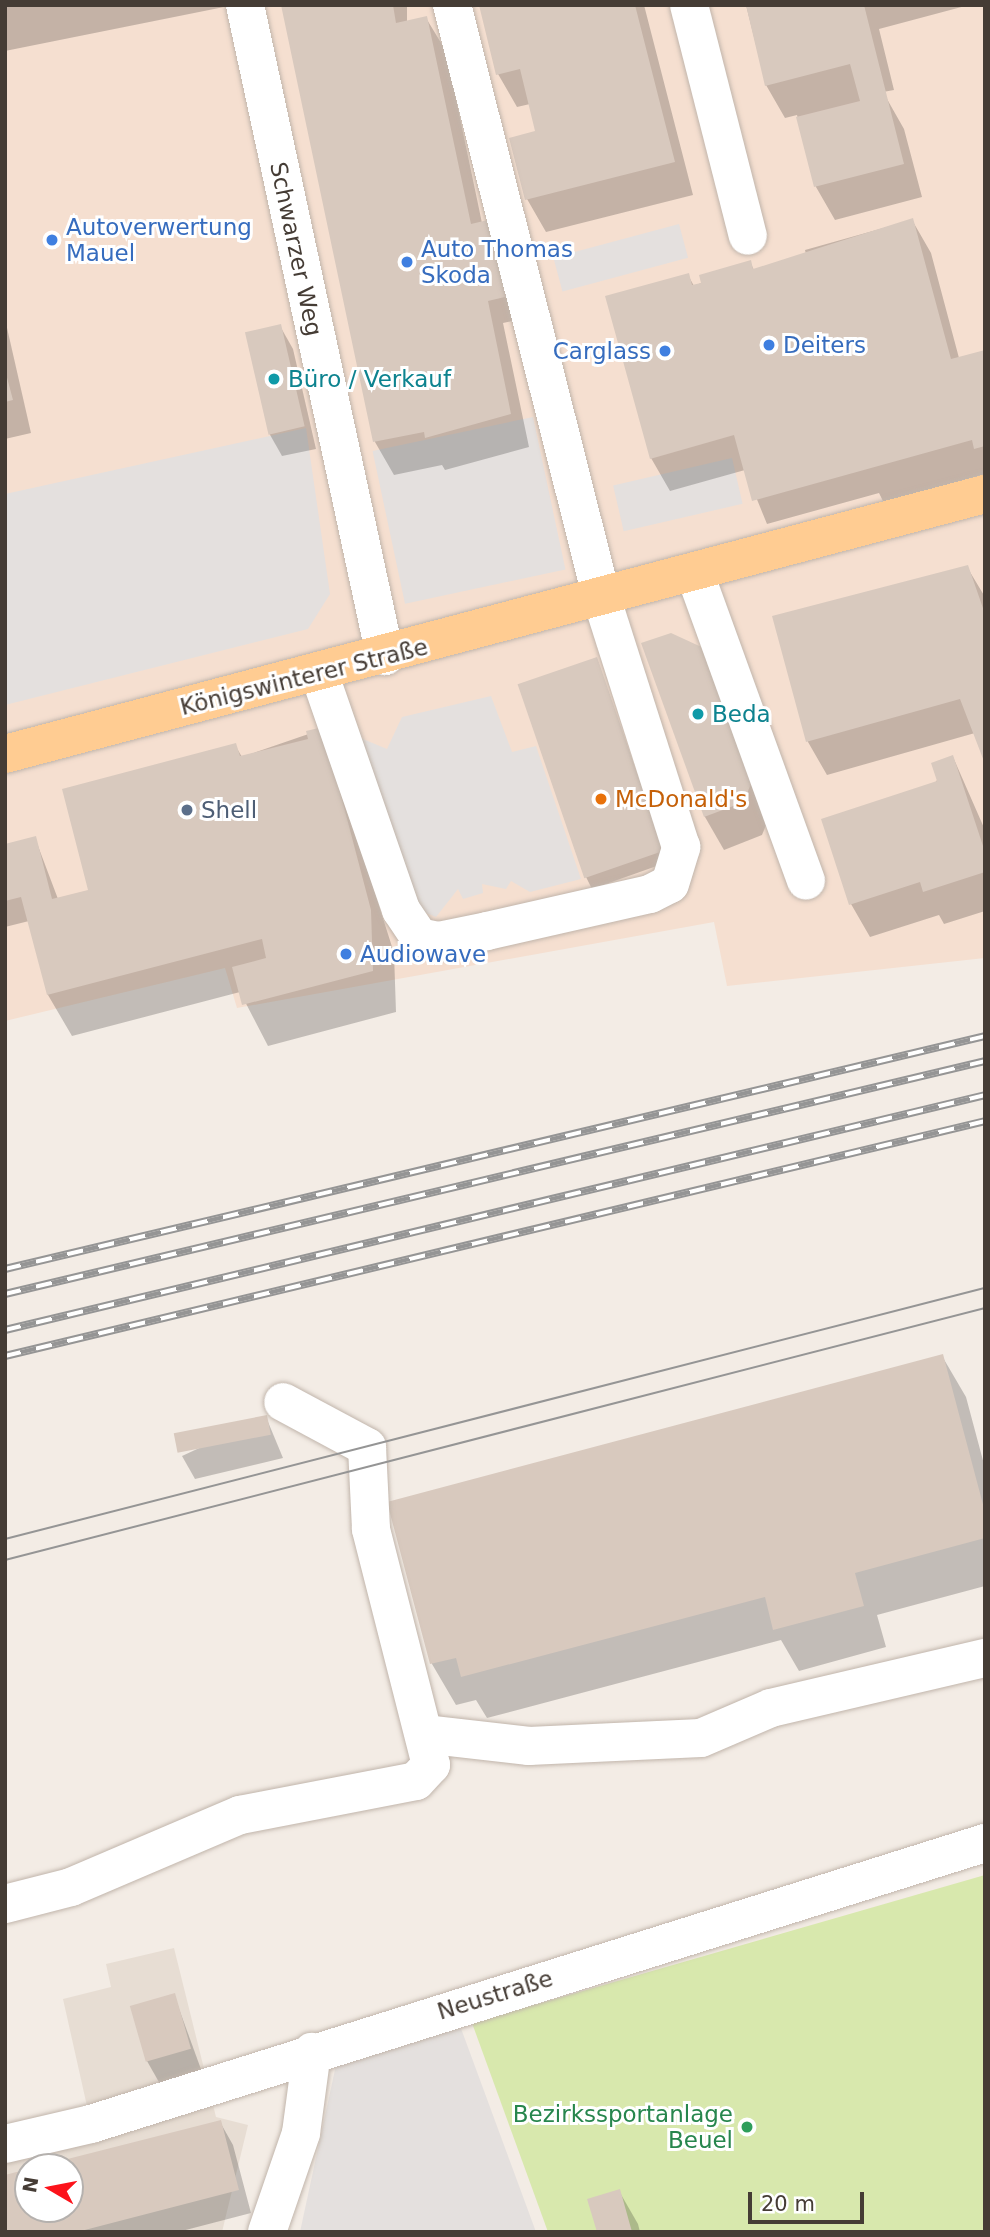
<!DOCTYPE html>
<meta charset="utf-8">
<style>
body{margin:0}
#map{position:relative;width:990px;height:2237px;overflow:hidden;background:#f3ece5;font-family:"DejaVu Sans",sans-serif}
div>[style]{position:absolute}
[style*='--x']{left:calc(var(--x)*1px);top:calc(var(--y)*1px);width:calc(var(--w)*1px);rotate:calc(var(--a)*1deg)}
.residential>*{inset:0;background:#e7ddd3}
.commercial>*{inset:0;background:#f5dfd0}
.green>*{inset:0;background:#d8e8ad}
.parking>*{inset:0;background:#e4e0de;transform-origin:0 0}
.shadow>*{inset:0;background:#0003}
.building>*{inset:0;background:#d8c9be;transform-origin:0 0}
.roads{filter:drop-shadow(0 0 2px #c1b5ab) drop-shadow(0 0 2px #c1b5ab)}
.minor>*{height:38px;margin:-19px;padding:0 19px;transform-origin:19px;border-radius:19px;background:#fff}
.major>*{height:38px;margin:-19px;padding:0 19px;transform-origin:19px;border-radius:19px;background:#ffcc92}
.tram>*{height:2px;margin:-1px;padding:0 1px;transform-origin:1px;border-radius:1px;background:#959595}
.rail>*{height:8px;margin-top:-4px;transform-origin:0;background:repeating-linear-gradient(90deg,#fff 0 16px,#959595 0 32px);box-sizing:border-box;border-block:2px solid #959595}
.dots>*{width:19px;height:19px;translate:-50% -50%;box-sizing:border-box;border:4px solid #fff;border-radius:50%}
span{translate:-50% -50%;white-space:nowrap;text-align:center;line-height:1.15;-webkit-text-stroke:6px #fff;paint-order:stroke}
.shop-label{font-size:23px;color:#366cbe}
.left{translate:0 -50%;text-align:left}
.right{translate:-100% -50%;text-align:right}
.street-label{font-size:23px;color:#453c35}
.culture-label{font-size:23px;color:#0d838f}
.food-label{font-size:23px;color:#c56008}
.service-label{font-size:23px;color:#4e5e75}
.leisure-label{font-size:23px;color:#27864d}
.frame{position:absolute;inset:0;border:7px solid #453c35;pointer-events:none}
.north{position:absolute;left:14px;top:2153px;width:70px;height:70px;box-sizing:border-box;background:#fff;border:2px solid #b5b1ae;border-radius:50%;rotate:280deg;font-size:19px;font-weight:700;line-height:28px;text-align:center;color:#453c35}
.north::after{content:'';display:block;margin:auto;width:24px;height:32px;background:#fc131b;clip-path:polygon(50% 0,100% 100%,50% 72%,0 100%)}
.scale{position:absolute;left:748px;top:2192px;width:116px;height:32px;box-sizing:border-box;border:4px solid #453c35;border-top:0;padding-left:9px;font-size:21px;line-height:24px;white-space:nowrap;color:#453c35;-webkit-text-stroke:5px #fff;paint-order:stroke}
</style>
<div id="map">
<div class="residential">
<i style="clip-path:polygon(evenodd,174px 1948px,216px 2117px,248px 2125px,222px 2232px,5px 2232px,5px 2152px,93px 2133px,63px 1999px,111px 1987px,106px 1964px,174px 1948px,28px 2167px,70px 2167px,70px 2209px,28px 2209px,28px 2167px)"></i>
</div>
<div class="commercial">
<i style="clip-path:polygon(5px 5px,985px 5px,985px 958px,727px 986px,714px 922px,237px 1008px,225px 968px,5px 1021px)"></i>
</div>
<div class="green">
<i style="clip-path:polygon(985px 1875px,985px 2232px,548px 2232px,472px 2023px)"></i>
</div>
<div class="parking">
<i style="left:679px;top:224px;width:35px;height:130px;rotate:75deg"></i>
<i style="left:533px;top:417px;width:156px;height:164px;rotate:78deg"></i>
<i style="clip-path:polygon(306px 428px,330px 594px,308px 629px,5px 705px,5px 494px)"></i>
<i style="left:732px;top:458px;width:47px;height:122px;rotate:77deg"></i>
<i style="clip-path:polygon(491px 696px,512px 752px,536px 746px,581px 879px,530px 892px,511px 881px,506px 889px,482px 884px,483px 893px,463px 899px,458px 889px,436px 917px,413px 908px,351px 734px,387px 749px,402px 717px)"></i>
<i style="clip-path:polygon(459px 2023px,536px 2232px,300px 2232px,336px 2065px)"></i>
</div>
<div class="shadow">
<i style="clip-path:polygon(5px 5px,229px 5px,229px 6px,5px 51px)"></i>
<i style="clip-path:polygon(283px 5px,407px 5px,407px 22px,426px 18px,446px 51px,482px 223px,521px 319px,503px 323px,529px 447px,445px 470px,442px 465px,394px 475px,375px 442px)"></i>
<i style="clip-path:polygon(480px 5px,644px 5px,693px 195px,546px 232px,527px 199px,537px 132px,530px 104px,517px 107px,498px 74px)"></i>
<i style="clip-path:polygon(746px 5px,969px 5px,879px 29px,894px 90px,883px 92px,904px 129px,922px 197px,835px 220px,816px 187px,797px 115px,785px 118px,766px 85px)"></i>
<i style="clip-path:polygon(912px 220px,931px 253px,959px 358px,985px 352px,985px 474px,884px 503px,879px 493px,767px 524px,745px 470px,670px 491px,651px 458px,688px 275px,694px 286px,750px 262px,754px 270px,808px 263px,805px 250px)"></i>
<i style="clip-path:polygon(5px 319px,31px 433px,5px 439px)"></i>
<i style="clip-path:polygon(280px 326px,293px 349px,316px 449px,282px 456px,269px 433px)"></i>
<i style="clip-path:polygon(967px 567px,985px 597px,985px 760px,975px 733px,827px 775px,808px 742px,774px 617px)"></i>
<i style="clip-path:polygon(643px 644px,726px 685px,771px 813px,762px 835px,724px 850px,705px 817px)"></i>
<i style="clip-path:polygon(596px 659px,668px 862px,592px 889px,586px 877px)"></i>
<i style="clip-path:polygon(323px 729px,394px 953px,396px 1012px,268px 1046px,240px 992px,72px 1036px,48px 995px,29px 921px,5px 927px,5px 846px,35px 838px,58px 899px,90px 891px,235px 745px,242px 757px)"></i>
<i style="clip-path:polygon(953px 757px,985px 830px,985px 911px,944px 924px,939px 915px,870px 937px,851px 904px)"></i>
<i style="clip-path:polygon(942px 1356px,966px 1397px,985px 1468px,985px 1586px,877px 1615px,886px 1647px,799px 1671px,781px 1640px,487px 1718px,476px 1700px,456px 1705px,432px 1664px,390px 1503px)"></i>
<i style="clip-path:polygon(266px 1417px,283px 1458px,195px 1479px,182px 1456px)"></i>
<i style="clip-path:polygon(174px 1995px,202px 2072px,160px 2084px,147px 2061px)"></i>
<i style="clip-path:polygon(220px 2122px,233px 2145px,251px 2213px,178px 2232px,5px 2232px,28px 2171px,28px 2209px,70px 2209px,70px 2167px,43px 2167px)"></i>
<i style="clip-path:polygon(619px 2191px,638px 2224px,640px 2232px,598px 2232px)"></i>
</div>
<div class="building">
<i style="clip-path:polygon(281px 5px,393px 5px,396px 23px,427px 16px,471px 224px,492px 219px,509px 296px,488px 301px,511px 414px,425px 438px,424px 432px,373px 442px)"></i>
<i style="clip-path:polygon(479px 5px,635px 5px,675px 162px,525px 200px,509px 138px,535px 131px,520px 69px,496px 75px)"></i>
<i style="clip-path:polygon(746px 5px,864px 5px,904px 164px,814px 187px,796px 117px,860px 101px,850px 64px,765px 86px)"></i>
<i style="clip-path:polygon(913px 218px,951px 359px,985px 350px,985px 446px,974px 449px,972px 440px,752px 501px,734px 435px,650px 459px,605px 296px,689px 273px,692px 285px,701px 283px,699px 275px,751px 260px,753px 269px)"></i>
<i style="left:281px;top:324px;width:105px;height:37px;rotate:77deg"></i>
<i style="clip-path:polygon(5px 370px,13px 400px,5px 402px)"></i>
<i style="clip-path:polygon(968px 565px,985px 614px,985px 764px,960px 699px,806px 742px,772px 616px)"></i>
<i style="clip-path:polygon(671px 633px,708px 650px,753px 778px,744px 802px,704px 817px,641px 643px)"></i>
<i style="left:597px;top:657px;width:205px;height:84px;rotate:71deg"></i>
<i style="clip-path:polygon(323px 727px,371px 910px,373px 971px,242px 1005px,232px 967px,266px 958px,262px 939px,47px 995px,21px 897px,5px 901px,5px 844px,36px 836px,52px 899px,88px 890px,62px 789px,236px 743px,240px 756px,308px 739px,306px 731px)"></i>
<i style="clip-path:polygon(953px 755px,985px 852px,985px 872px,923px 892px,920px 882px,849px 905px,821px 819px,937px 781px,931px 763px)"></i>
<i style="clip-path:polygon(943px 1354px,985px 1512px,985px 1538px,855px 1573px,864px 1606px,773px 1630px,765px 1597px,461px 1677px,456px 1658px,430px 1664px,387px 1502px)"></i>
<i style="left:267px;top:1415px;width:20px;height:95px;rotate:79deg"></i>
<i style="left:175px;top:1993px;width:58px;height:47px;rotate:74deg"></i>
<i style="clip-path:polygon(221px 2120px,239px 2190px,77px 2232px,5px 2232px,5px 2175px,28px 2169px,28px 2209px,70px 2209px,70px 2167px,40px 2166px)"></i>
<i style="clip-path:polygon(620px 2189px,632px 2232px,597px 2232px,587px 2199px)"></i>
</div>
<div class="roads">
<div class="minor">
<i style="--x:245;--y:5;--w:666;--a:77.86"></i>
<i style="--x:689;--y:5;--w:238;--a:75.7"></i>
<i style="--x:695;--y:574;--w:326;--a:70.1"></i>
<i style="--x:319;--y:673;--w:251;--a:70.9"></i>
<i style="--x:401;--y:910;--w:32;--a:56"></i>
<i style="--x:419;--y:937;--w:19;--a:12"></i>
<i style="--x:438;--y:941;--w:50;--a:-11.5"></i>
<i style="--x:487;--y:931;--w:167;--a:-12.8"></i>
<i style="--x:650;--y:894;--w:22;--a:-27"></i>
<i style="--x:670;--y:884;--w:39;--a:-73"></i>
<i style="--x:681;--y:847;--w:260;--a:-107.7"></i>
<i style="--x:602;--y:599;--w:613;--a:-104.17"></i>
<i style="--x:424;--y:1734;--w:106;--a:6.5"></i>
<i style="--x:529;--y:1746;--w:172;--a:-2.7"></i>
<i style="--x:701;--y:1738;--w:76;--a:-23.2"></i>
<i style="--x:771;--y:1708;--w:220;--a:-13.2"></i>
<i style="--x:5;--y:1904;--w:68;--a:-14.4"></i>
<i style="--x:71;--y:1887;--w:184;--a:-23.1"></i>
<i style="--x:240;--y:1815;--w:179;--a:-10.9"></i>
<i style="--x:416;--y:1781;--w:22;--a:-47"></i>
<i style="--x:431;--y:1765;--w:244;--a:-104.3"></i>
<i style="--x:371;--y:1529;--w:82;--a:-92.8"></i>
<i style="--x:367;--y:1447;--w:95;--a:-151.8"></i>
<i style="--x:5;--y:2144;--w:88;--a:-13.1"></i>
<i style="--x:91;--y:2124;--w:937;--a:-17.45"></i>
<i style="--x:267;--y:2232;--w:105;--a:-71"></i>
<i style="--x:301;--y:2133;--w:82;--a:-82.3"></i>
</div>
<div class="major">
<i style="--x:5;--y:754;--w:1014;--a:-14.86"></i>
</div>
</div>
<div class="tram">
<i style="--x:5;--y:1539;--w:1012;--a:-14.37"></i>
<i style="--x:5;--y:1560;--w:1012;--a:-14.42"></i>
</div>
<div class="rail">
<i style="--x:5;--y:1269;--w:1007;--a:-13.37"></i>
<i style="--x:5;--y:1294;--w:1007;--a:-13.37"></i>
<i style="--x:5;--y:1330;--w:1008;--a:-13.48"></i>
<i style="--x:5;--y:1356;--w:1008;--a:-13.48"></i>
</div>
<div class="dots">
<i style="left:52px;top:240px;background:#3f7fe0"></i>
<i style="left:407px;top:262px;background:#3f7fe0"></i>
<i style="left:769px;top:345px;background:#3f7fe0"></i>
<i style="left:665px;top:351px;background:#3f7fe0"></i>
<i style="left:274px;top:379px;background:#0f9aa8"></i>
<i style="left:698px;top:714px;background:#0f9aa8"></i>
<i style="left:601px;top:799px;background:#e8710a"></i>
<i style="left:187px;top:810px;background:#5c6f8a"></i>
<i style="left:346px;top:954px;background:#3f7fe0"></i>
<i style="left:747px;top:2127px;background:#2e9e5b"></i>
</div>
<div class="shop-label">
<span class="left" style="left:66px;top:240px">Autoverwertung<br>Mauel</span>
<span class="left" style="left:421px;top:262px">Auto Thomas<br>Skoda</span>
<span class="left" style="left:783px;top:345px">Deiters</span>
<span class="right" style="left:651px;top:351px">Carglass</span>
<span class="left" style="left:360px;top:954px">Audiowave</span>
</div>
<div class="street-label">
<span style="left:296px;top:249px;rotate:78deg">Schwarzer Weg</span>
<span style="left:304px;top:677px;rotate:-14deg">Königswinterer Straße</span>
<span style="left:495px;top:1995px;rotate:-17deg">Neustraße</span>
</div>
<div class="culture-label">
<span class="left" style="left:288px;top:379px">Büro / Verkauf</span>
<span class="left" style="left:712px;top:714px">Beda</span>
</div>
<div class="food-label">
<span class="left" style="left:615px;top:799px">McDonald's</span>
</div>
<div class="service-label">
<span class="left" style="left:201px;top:810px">Shell</span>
</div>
<div class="leisure-label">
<span class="right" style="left:733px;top:2127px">Bezirkssportanlage<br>Beuel</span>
</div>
<div class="frame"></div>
<div class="north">N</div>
<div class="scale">20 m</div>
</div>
